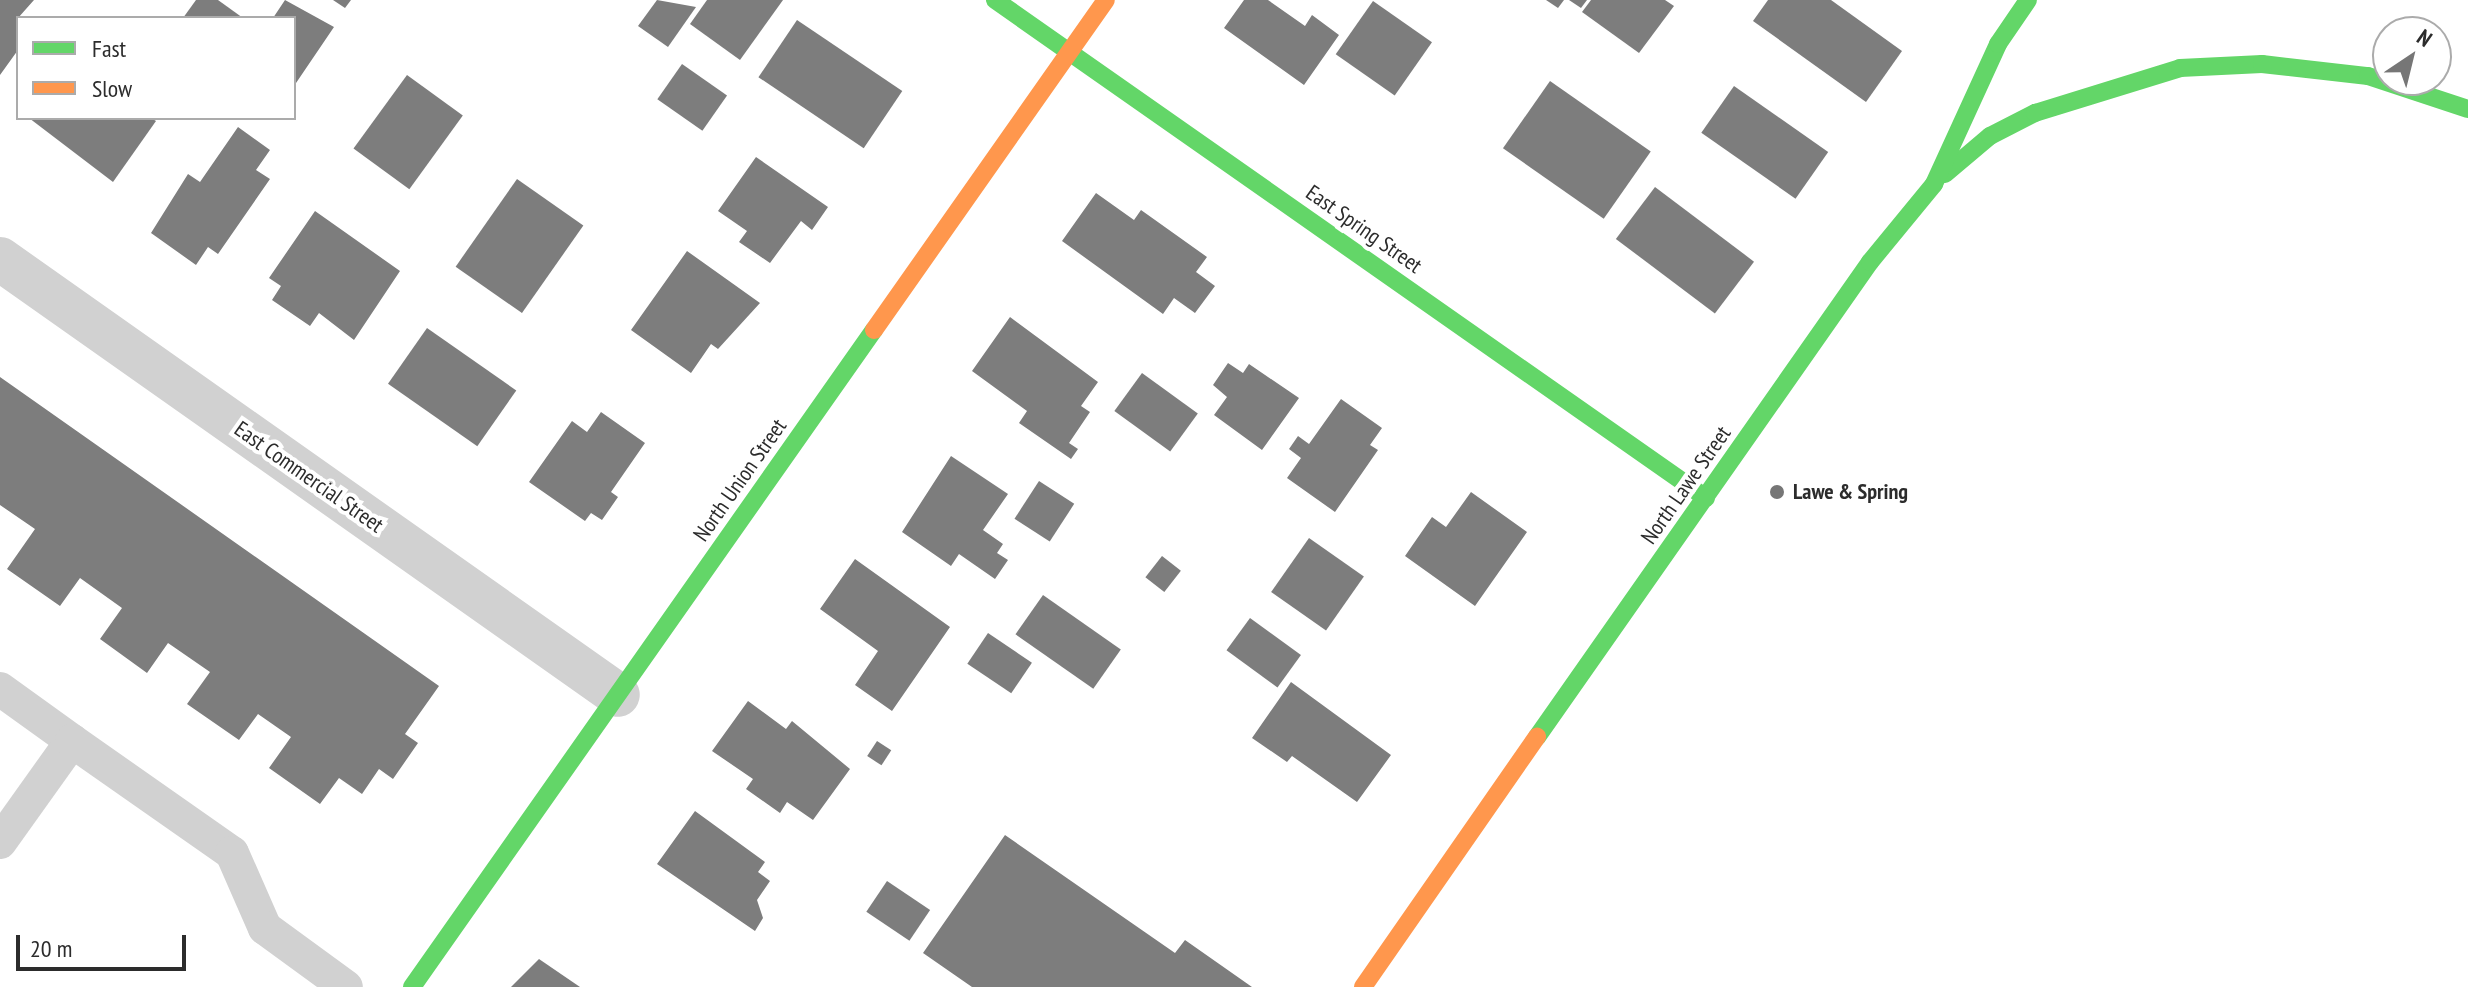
<!DOCTYPE html>
<style>
body{margin:0}
#map{position:relative;width:2468px;height:987px;overflow:hidden;background:#fff;font-family:"PT Sans Narrow",sans-serif}
div>[style]{position:absolute}
[style*='--x']{left:calc(var(--x)*1px);top:calc(var(--y)*1px);width:calc(var(--w)*1px);rotate:calc(var(--a)*1deg)}
.building>*{inset:0;background:#7d7d7d;transform-origin:0 0}
.lane>*{height:34px;margin:-17px;padding:0 17px;transform-origin:17px;border-radius:17px;background:#d1d1d1}
.street>*{height:44px;margin:-22px;padding:0 22px;transform-origin:22px;border-radius:22px;background:#d1d1d1}
.fast>*{height:18px;margin:-9px;padding:0 9px;transform-origin:9px;border-radius:9px;background:#63d668}
.slow>*{height:18px;margin:-9px;padding:0 9px;transform-origin:9px;border-radius:9px;background:#ff974d}
.dots>*{width:22px;height:22px;translate:-50% -50%;box-sizing:border-box;border:4px solid #fff;border-radius:50%}
span{translate:-50% -50%;white-space:nowrap;text-align:center;line-height:1.15;-webkit-text-stroke:8px #fff;paint-order:stroke}
.street-label{font-size:22px;color:#2c2c2c}
.poi-label{font-size:22px;color:#2c2c2c;font-weight:700}
.left{translate:0 -50%;text-align:left}
.legend{position:absolute;left:16px;top:16px;width:280px;height:104px;box-sizing:border-box;background:#fff;border:2px solid #ababab;margin:0;padding:10px 14px;list-style:none;font-size:24px;color:#2c2c2c}
.legend li{display:flex;align-items:center;gap:16px;height:40px}
.legend b{width:40px;border:2px solid #ababab}
.north{position:absolute;left:2372px;top:16px;width:80px;height:80px;box-sizing:border-box;background:#fff;border:2px solid #ababab;border-radius:50%;rotate:35deg;font-size:22px;font-weight:700;line-height:32px;text-align:center;color:#2c2c2c}
.north::after{content:'';display:block;margin:auto;width:28px;height:36px;background:#767676;clip-path:polygon(50% 0,100% 100%,50% 72%,0 100%)}
.scale{position:absolute;left:16px;top:935px;width:170px;height:36px;box-sizing:border-box;border:4px solid #2c2c2c;border-top:0;padding-left:10px;font-size:24px;line-height:28px;white-space:nowrap;color:#2c2c2c;-webkit-text-stroke:6px #fff;paint-order:stroke}
</style>
<div id="map">
<div class="building">
<i style="clip-path:polygon(0 0,34px 0,18px 18px,18px 50px,0 75px)"></i>
<i style="clip-path:polygon(196px 0,218px 0,243px 18px,183px 18px)"></i>
<i style="clip-path:polygon(285px 0,334px 27px,294px 86px,294px 18px,273px 18px)"></i>
<i style="clip-path:polygon(333px 0,351px 0,345px 8px)"></i>
<i style="clip-path:polygon(657px 0,696px 7px,668px 47px,638px 26px)"></i>
<i style="clip-path:polygon(707px 0,783px 0,740px 60px,690px 24px)"></i>
<i style="clip-path:polygon(1244px 0,1268px 0,1305px 26px,1312px 15px,1339px 35px,1304px 85px,1224px 28px)"></i>
<i style="clip-path:polygon(1546px 0,1564px 0,1558px 8px)"></i>
<i style="clip-path:polygon(1569px 0,1587px 0,1581px 8px)"></i>
<i style="clip-path:polygon(1591px 0,1665px 0,1674px 6px,1639px 53px,1582px 12px)"></i>
<i style="clip-path:polygon(1768px 0,1831px 0,1902px 51px,1866px 102px,1753px 21px)"></i>
<i style="left:1373px;top:1px;width:72px;height:65px;rotate:35deg"></i>
<i style="left:797px;top:20px;width:127px;height:69px;rotate:34deg"></i>
<i style="left:682px;top:64px;width:55px;height:43px;rotate:35deg"></i>
<i style="left:407px;top:75px;width:69px;height:91px;rotate:36deg"></i>
<i style="left:1550px;top:81px;width:123px;height:82px;rotate:35deg"></i>
<i style="left:1734px;top:86px;width:115px;height:57px;rotate:35deg"></i>
<i style="clip-path:polygon(29px 118px,151px 118px,156px 121px,113px 182px)"></i>
<i style="clip-path:polygon(238px 127px,270px 150px,256px 170px,270px 179px,218px 254px,208px 247px,196px 265px,151px 233px,188px 174px,200px 182px)"></i>
<i style="clip-path:polygon(756px 157px,828px 207px,812px 230px,801px 221px,770px 263px,739px 242px,747px 231px,718px 211px)"></i>
<i style="left:517px;top:179px;width:81px;height:107px;rotate:35deg"></i>
<i style="left:1655px;top:187px;width:124px;height:65px;rotate:37deg"></i>
<i style="clip-path:polygon(1096px 193px,1134px 220px,1141px 210px,1207px 257px,1196px 272px,1215px 286px,1195px 313px,1174px 298px,1163px 314px,1062px 241px)"></i>
<i style="clip-path:polygon(315px 211px,400px 271px,354px 340px,319px 313px,310px 326px,272px 300px,281px 286px,269px 278px)"></i>
<i style="clip-path:polygon(687px 251px,760px 303px,718px 349px,711px 344px,691px 373px,631px 330px)"></i>
<i style="clip-path:polygon(1010px 317px,1098px 382px,1081px 406px,1090px 412px,1069px 443px,1078px 449px,1071px 459px,1019px 423px,1027px 411px,972px 371px)"></i>
<i style="left:427px;top:328px;width:109px;height:68px;rotate:35deg"></i>
<i style="clip-path:polygon(1228px 363px,1243px 373px,1249px 364px,1299px 398px,1262px 450px,1214px 415px,1227px 397px,1213px 385px)"></i>
<i style="left:1142px;top:373px;width:69px;height:47px;rotate:36deg"></i>
<i style="clip-path:polygon(0 377px,439px 686px,405px 734px,418px 743px,393px 779px,379px 769px,362px 794px,339px 778px,320px 804px,269px 768px,291px 737px,258px 714px,239px 740px,187px 704px,210px 672px,168px 643px,147px 673px,100px 639px,122px 608px,80px 578px,60px 606px,7px 569px,35px 529px,0 505px)"></i>
<i style="clip-path:polygon(1341px 399px,1382px 428px,1370px 445px,1378px 450px,1335px 512px,1287px 478px,1301px 458px,1289px 449px,1298px 436px,1309px 444px)"></i>
<i style="clip-path:polygon(601px 412px,645px 443px,611px 492px,618px 497px,602px 520px,591px 513px,585px 521px,529px 482px,572px 421px,587px 432px)"></i>
<i style="clip-path:polygon(951px 456px,1008px 494px,983px 530px,1003px 544px,997px 553px,1008px 560px,995px 579px,959px 554px,951px 566px,902px 532px)"></i>
<i style="left:1039px;top:481px;width:42px;height:45px;rotate:33deg"></i>
<i style="clip-path:polygon(1471px 492px,1527px 532px,1475px 606px,1405px 556px,1432px 517px,1446px 527px)"></i>
<i style="left:1309px;top:538px;width:67px;height:66px;rotate:35deg"></i>
<i style="left:1162px;top:556px;width:24px;height:27px;rotate:38deg"></i>
<i style="clip-path:polygon(855px 559px,950px 627px,892px 711px,855px 685px,878px 651px,820px 609px)"></i>
<i style="left:1043px;top:595px;width:95px;height:48px;rotate:35deg"></i>
<i style="left:1250px;top:618px;width:63px;height:40px;rotate:36deg"></i>
<i style="left:988px;top:633px;width:53px;height:37px;rotate:34deg"></i>
<i style="clip-path:polygon(1291px 682px,1391px 755px,1357px 802px,1292px 756px,1287px 762px,1252px 738px)"></i>
<i style="clip-path:polygon(748px 701px,786px 729px,792px 721px,850px 769px,813px 820px,787px 802px,780px 813px,746px 789px,753px 779px,712px 751px)"></i>
<i style="left:877px;top:741px;width:17px;height:18px;rotate:33deg"></i>
<i style="clip-path:polygon(695px 811px,765px 862px,758px 872px,770px 881px,757px 900px,763px 918px,755px 931px,657px 864px)"></i>
<i style="clip-path:polygon(1005px 835px,1175px 953px,1185px 940px,1252px 987px,972px 987px,923px 953px)"></i>
<i style="left:887px;top:881px;width:52px;height:37px;rotate:34deg"></i>
<i style="clip-path:polygon(539px 959px,580px 987px,511px 987px)"></i>
</div>
<div class="lane">
<i style="--x:0;--y:689;--w:89;--a:35.8"></i>
<i style="--x:0;--y:842;--w:124;--a:-54.5"></i>
<i style="--x:72;--y:741;--w:195;--a:35"></i>
<i style="--x:232;--y:853;--w:82;--a:66.3"></i>
<i style="--x:265;--y:928;--w:100;--a:36.1"></i>
</div>
<div class="street">
<i style="--x:0;--y:259;--w:756;--a:35.2"></i>
</div>
<div class="fast">
<i style="--x:995;--y:0;--w:868;--a:35.01"></i>
<i style="--x:1945;--y:174;--w:59;--a:-40.2"></i>
<i style="--x:1990;--y:136;--w:51;--a:-27.1"></i>
<i style="--x:2035;--y:113;--w:152;--a:-17.2"></i>
<i style="--x:2180;--y:68;--w:82;--a:-2.8"></i>
<i style="--x:2262;--y:64;--w:107;--a:6.5"></i>
<i style="--x:2368;--y:76;--w:105;--a:18.3"></i>
<i style="--x:1537;--y:737;--w:580;--a:-54.97"></i>
<i style="--x:1870;--y:262;--w:101;--a:-50.6"></i>
<i style="--x:1934;--y:184;--w:154;--a:-65.4"></i>
<i style="--x:1998;--y:44;--w:53;--a:-55.7"></i>
<i style="--x:412;--y:987;--w:803;--a:-54.89"></i>
</div>
<div class="slow">
<i style="--x:874;--y:330;--w:403;--a:-54.9"></i>
<i style="--x:1363;--y:987;--w:305;--a:-55.2"></i>
</div>
<div class="dots">
<i style="left:1777px;top:492px;background:#767676"></i>
</div>
<div class="street-label">
<span style="left:1364px;top:229px;rotate:35deg">East Spring Street</span>
<span style="left:309px;top:477px;rotate:35deg">East Commercial Street</span>
<span style="left:740px;top:480px;rotate:-55deg">North Union Street</span>
<span style="left:1686px;top:485px;rotate:-55deg">North Lawe Street</span>
</div>
<div class="poi-label">
<span class="left" style="left:1793px;top:492px">Lawe &amp; Spring</span>
</div>
<ul class="legend">
<li><b style="height:10px;background:#63d668"></b>Fast</li>
<li><b style="height:10px;background:#ff974d"></b>Slow</li>
</ul>
<div class="north">N</div>
<div class="scale">20 m</div>
</div>
